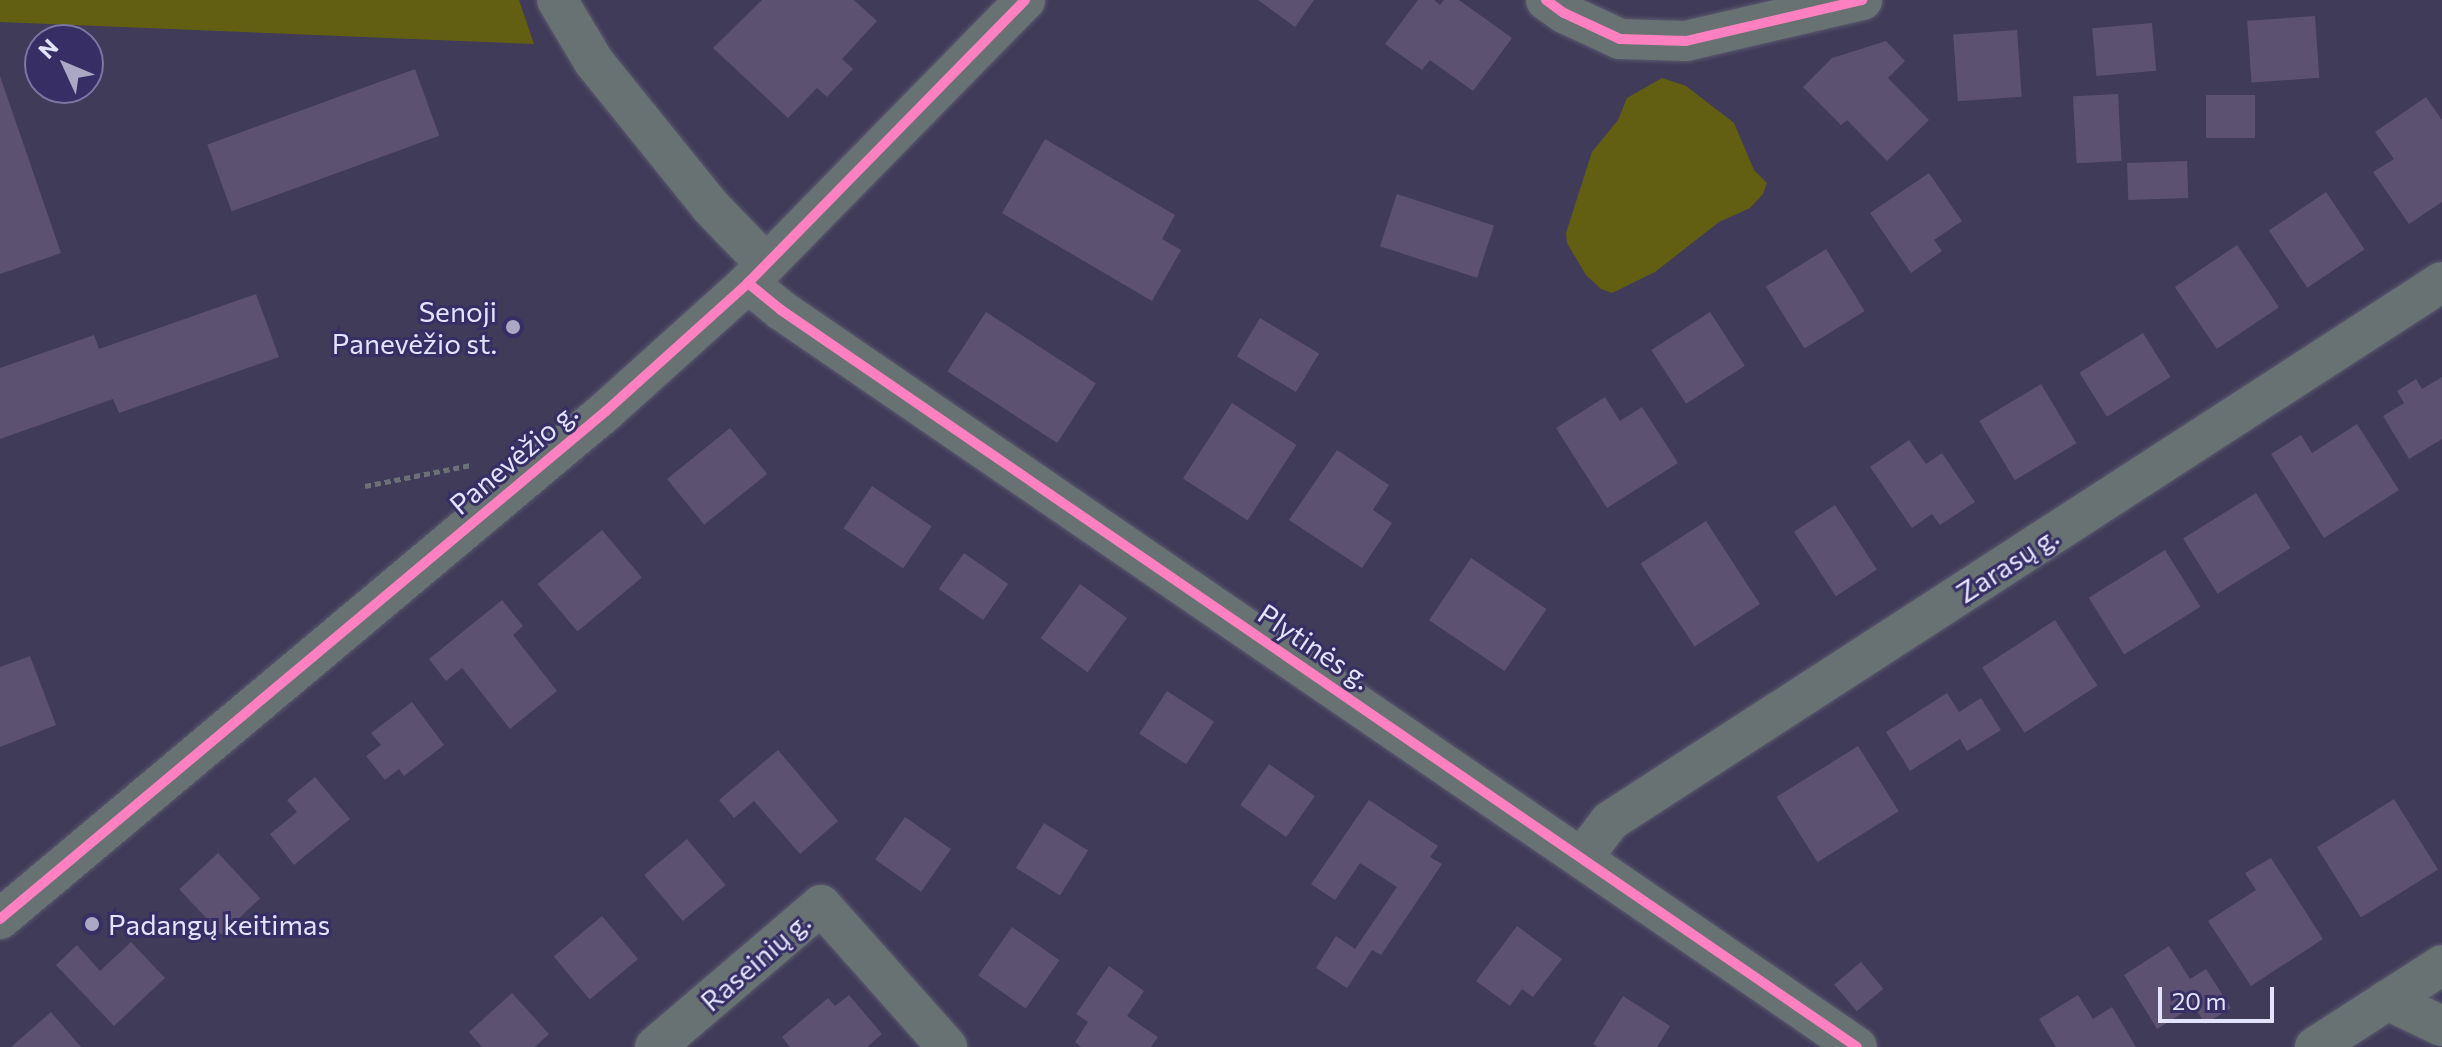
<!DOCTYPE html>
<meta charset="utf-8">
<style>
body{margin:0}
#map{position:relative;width:2442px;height:1047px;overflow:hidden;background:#3f3b58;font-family:Commissioner,sans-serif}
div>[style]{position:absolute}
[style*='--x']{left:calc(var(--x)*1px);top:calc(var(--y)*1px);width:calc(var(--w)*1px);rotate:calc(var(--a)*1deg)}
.green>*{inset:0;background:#635f12}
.building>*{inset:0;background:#5d5171;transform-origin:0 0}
.path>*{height:5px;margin-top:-2.5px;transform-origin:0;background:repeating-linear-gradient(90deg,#6c7177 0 6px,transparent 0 10px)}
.roads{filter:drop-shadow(0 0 2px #5b5870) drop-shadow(0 0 2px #5b5870)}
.minor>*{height:40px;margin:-20px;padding:0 20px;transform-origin:20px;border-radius:20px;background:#697272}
.cycleway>*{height:10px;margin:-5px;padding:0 5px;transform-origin:5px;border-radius:5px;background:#ff80c0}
.dots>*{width:22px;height:22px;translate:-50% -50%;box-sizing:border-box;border:4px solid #362e65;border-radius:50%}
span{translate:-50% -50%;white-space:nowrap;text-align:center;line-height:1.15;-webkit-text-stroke:6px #362e65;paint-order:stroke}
.poi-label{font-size:28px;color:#e3e3fe}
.right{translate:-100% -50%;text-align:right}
.left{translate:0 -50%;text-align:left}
.street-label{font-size:28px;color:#e3e3fe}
.north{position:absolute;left:24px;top:24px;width:80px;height:80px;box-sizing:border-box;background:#362e65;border:2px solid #7b76a2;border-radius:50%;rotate:314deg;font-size:22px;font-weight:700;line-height:32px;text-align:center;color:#e3e3fe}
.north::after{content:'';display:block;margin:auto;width:28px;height:36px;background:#aaa8c4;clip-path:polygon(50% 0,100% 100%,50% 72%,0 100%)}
.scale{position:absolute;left:2158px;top:987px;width:116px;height:36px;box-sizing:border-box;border:4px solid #e3e3fe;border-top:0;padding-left:10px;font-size:24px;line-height:28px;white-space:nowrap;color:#e3e3fe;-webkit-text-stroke:6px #362e65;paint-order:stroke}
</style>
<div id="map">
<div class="green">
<i style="clip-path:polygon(0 0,519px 0,534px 44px,0 22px)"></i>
<i style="clip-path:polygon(1662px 78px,1686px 86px,1734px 123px,1754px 170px,1767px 183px,1763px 194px,1750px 208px,1719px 222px,1655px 272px,1612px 293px,1601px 289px,1586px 275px,1567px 243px,1566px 233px,1592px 152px,1618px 120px,1627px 98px)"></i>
</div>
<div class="building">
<i style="clip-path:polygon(762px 0,854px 0,877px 21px,842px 59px,853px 69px,827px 97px,817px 88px,788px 118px,713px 48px)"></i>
<i style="clip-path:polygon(1258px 0,1314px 0,1295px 27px)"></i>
<i style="clip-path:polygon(1418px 0,1434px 0,1440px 5px,1444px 0,1459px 0,1512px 38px,1473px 91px,1430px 60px,1422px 70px,1385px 44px)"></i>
<i style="left:2315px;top:16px;width:62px;height:68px;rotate:86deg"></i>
<i style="left:2152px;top:23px;width:48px;height:60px;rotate:85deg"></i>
<i style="left:2017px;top:30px;width:67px;height:64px;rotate:86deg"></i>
<i style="clip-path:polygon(1886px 41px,1905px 61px,1888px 78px,1929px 120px,1887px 161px,1847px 120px,1841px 125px,1803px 87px,1832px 58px)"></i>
<i style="left:415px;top:69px;width:71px;height:221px;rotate:70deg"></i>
<i style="clip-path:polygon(0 76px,61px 253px,0 274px)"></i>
<i style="left:2118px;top:94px;width:67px;height:45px;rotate:87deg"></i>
<i style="left:2206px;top:95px;width:49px;height:43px"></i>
<i style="clip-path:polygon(2426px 97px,2442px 120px,2442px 202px,2409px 224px,2373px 172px,2394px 159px,2375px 132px)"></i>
<i style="clip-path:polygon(1045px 139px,1175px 215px,1162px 239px,1181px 250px,1152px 301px,1002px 213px)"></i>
<i style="left:2187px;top:161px;width:37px;height:60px;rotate:88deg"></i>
<i style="clip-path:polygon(1929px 173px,1962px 221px,1934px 240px,1942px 251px,1911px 273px,1870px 213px)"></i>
<i style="left:2326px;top:192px;width:69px;height:69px;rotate:56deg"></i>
<i style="left:1397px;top:194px;width:102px;height:55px;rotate:18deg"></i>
<i style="left:2237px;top:245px;width:75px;height:75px;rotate:56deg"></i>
<i style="left:1826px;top:249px;width:73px;height:71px;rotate:58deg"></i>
<i style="clip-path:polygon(256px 294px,279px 357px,119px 413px,113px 399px,0 439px,0 368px,94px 335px,99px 349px)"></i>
<i style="left:986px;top:312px;width:131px;height:71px;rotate:33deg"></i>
<i style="left:1710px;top:312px;width:64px;height:70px;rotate:57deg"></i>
<i style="left:1260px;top:318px;width:69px;height:45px;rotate:31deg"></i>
<i style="left:2143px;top:333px;width:52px;height:75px;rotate:58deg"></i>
<i style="clip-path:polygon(2442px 377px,2442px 439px,2409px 459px,2383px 416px,2404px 403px,2397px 391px,2416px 379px,2422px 389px)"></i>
<i style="left:2041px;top:384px;width:69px;height:72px;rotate:59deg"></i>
<i style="clip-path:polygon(1605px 397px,1620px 421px,1642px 407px,1678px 463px,1607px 508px,1556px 428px)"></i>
<i style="left:1232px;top:403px;width:77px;height:90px;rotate:33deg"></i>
<i style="clip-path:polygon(2357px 424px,2399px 490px,2324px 538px,2271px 454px,2301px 435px,2312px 453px)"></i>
<i style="left:730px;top:428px;width:59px;height:81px;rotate:51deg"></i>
<i style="clip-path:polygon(1909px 440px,1926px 464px,1942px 453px,1975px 502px,1940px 525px,1932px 514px,1912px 528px,1870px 467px)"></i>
<i style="clip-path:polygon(1337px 450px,1389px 485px,1373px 510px,1392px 523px,1362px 568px,1289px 520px)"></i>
<i style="left:872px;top:486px;width:72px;height:51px;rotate:34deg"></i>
<i style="left:2256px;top:493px;width:65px;height:86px;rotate:58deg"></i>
<i style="left:1835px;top:505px;width:77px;height:49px;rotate:57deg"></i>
<i style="left:1706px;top:521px;width:99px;height:78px;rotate:57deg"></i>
<i style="left:602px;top:530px;width:62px;height:84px;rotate:50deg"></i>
<i style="left:2165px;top:550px;width:67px;height:90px;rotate:58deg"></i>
<i style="left:964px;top:553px;width:54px;height:44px;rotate:35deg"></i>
<i style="left:1471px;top:558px;width:91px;height:75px;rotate:34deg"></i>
<i style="left:1080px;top:584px;width:58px;height:67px;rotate:36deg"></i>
<i style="clip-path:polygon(502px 600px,523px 626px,513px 635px,557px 691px,510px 729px,462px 668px,446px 681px,429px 659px)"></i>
<i style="left:2055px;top:620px;width:78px;height:87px;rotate:57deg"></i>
<i style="clip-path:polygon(30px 656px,56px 725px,0 747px,0 667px)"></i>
<i style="left:1167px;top:691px;width:56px;height:51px;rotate:33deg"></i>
<i style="clip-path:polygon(1947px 693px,1959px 712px,1981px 698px,2001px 730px,1967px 751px,1960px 739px,1910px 771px,1886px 732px)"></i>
<i style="clip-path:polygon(412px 702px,444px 745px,404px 776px,399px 769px,385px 780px,366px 756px,381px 745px,371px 733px)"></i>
<i style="left:1858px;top:746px;width:77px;height:96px;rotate:58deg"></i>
<i style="clip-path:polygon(778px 750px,838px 821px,800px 854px,754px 801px,734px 818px,719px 800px)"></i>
<i style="left:1269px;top:764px;width:56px;height:50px;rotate:35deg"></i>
<i style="clip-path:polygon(315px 777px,350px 819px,294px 865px,270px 834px,297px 812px,287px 800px)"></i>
<i style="left:2394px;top:799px;width:83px;height:91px;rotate:58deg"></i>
<i style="clip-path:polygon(1369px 800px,1438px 846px,1430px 857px,1442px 864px,1381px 955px,1372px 950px,1347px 988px,1316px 968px,1336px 936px,1355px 949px,1397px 887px,1360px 863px,1335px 900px,1311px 884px)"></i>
<i style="left:905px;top:817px;width:56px;height:52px;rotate:35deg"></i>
<i style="left:1044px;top:823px;width:52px;height:53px;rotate:32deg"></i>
<i style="left:687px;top:839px;width:60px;height:56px;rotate:50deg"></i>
<i style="left:218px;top:853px;width:62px;height:53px;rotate:47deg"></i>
<i style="clip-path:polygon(2271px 858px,2323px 939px,2251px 986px,2208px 921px,2256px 890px,2245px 873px)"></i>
<i style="left:602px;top:916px;width:56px;height:63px;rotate:50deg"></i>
<i style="clip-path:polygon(1517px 926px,1562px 959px,1533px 997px,1522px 989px,1510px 1006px,1476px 981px)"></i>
<i style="left:1012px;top:927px;width:58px;height:59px;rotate:35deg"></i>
<i style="clip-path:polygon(131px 942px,165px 978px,114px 1026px,56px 965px,77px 945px,100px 971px)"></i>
<i style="clip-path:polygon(2169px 946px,2190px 979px,2206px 969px,2231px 1008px,2205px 1024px,2194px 1006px,2157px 1029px,2124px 975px)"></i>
<i style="left:1861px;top:962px;width:35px;height:35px;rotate:50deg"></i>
<i style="clip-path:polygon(1109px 966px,1144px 991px,1127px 1016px,1158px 1037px,1151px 1047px,1081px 1047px,1075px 1042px,1088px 1022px,1076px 1014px)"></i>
<i style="clip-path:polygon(512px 993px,549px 1034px,535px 1047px,482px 1047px,469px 1032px)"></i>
<i style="clip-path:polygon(849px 995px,882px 1034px,867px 1047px,790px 1047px,782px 1037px,828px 998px,835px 1006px)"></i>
<i style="clip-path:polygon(2078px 995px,2093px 1019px,2112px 1007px,2136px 1047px,2056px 1047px,2039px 1019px)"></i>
<i style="clip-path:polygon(1623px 996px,1670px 1026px,1657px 1047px,1598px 1047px,1593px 1044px)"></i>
<i style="clip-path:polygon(51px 1012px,81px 1047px,11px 1047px)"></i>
</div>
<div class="path">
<i style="--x:365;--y:486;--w:108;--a:-11.2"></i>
</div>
<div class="roads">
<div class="minor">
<i style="--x:557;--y:0;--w:72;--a:59.2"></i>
<i style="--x:594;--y:62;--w:185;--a:51.1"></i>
<i style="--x:710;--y:206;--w:81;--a:46"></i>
<i style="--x:1546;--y:0;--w:22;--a:36"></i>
<i style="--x:1564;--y:13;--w:62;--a:24.9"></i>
<i style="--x:1620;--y:39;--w:66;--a:1.7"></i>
<i style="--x:1686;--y:41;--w:181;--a:-13.1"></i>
<i style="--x:748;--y:283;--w:43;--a:39.3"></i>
<i style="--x:781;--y:310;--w:1304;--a:34.41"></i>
<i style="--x:1582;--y:858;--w:46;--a:-52.9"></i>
<i style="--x:1610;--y:821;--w:991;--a:-32.94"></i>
<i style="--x:0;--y:919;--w:791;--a:-39.97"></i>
<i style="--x:606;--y:411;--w:191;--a:-42"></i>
<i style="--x:748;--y:283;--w:396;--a:-45.6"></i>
<i style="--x:2387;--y:1000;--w:61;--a:25.3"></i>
<i style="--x:655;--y:1047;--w:218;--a:-40.5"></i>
<i style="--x:821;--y:905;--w:190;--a:48.4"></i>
<i style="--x:2315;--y:1047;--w:151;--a:-32.8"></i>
</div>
</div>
<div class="cycleway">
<i style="--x:1546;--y:0;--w:22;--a:36"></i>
<i style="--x:1564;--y:13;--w:62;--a:24.9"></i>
<i style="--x:1620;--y:39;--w:66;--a:1.7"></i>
<i style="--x:1686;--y:41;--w:181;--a:-13.1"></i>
<i style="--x:748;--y:283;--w:43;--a:39.3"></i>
<i style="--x:781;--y:310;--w:1304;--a:34.41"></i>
<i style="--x:0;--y:919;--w:791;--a:-39.97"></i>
<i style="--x:606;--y:411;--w:191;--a:-42"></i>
<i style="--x:748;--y:283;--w:396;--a:-45.6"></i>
</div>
<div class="dots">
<i style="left:513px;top:327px;background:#aaa8c4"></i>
<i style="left:92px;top:924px;background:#aaa8c4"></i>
</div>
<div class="poi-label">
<span class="right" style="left:497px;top:327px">Senoji<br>Panevėžio st.</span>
<span class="left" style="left:108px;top:924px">Padangų keitimas</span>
</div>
<div class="street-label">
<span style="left:513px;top:458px;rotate:-40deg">Panevėžio g.</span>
<span style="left:2007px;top:564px;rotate:-33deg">Zarasų g.</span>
<span style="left:1315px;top:646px;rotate:34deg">Plytinės g.</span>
<span style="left:755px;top:961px;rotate:-41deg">Raseinių g.</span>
</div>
<div class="north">N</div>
<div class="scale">20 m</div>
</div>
